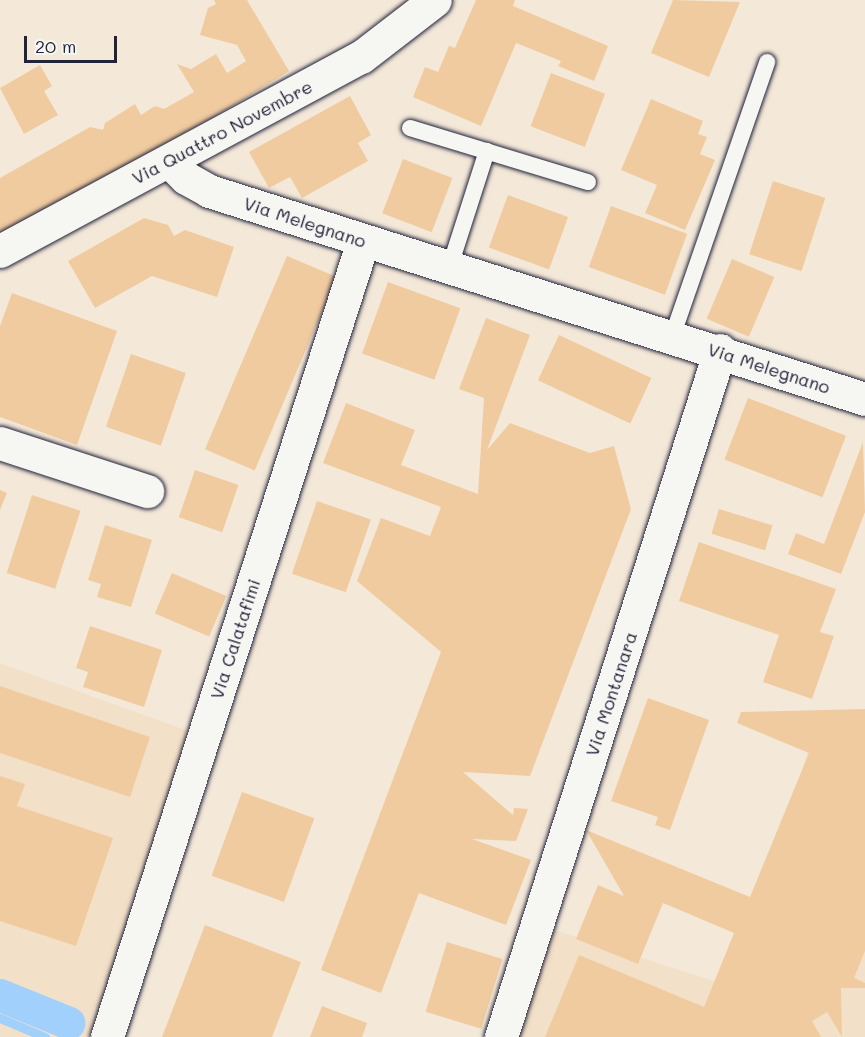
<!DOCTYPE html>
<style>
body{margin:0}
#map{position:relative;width:865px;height:1037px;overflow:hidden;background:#f4e9d9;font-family:Mali,sans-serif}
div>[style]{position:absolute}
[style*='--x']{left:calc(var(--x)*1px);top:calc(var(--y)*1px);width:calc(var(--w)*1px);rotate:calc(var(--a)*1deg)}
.built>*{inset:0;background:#f3e0c8}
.stream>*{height:9px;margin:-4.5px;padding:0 4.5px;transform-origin:4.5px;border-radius:4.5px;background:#a1d0fd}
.canal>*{height:33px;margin:-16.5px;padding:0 16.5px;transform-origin:16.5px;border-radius:16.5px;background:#a1d0fd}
.building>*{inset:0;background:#f0cba0;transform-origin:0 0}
.roads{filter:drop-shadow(0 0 2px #22223b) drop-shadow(0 0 2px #22223b)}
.lane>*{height:16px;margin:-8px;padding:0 8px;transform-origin:8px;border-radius:8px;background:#f6f6f2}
.street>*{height:33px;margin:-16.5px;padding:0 16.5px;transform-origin:16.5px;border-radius:16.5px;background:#f6f6f2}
.secondary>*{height:33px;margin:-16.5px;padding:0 16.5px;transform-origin:16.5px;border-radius:16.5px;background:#f6f6f2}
span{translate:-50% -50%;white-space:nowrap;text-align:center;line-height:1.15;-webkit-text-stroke:6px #f6f6f2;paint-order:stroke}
.street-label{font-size:18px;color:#22223b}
.scale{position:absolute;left:24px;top:36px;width:93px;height:27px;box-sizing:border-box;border:3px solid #22223b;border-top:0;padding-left:8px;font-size:18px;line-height:21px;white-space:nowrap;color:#22223b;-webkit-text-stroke:4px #f6f6f2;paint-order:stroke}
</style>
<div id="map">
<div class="built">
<i style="clip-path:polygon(0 663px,191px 732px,98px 1037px,0 1037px)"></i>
<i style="clip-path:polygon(820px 713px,865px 726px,865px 1037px,515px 1037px,551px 929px,733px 987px)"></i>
</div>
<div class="stream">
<i style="--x:0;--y:1018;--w:49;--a:22.9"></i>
</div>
<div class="canal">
<i style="--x:0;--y:995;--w:74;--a:22.1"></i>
</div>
<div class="building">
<i style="clip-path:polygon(214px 0,247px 0,289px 71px,0 248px,0 178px,90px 127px,103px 130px,105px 123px,135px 104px,141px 115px,155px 106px,164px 109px,194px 92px,177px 64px,191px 69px,216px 54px,227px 73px,246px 61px,237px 45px,200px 35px,208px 8px,216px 4px)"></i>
<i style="clip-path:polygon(476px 0,515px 0,513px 6px,608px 46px,594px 81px,558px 66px,561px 61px,516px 43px,481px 126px,413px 97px,425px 67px,438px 72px,449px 46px,455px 48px)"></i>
<i style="clip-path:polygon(673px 0,740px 2px,709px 77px,651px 53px)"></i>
<i style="clip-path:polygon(40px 65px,52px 86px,44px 91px,58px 115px,24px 134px,0 88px)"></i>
<i style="left:551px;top:73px;width:58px;height:57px;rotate:21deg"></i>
<i style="clip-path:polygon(350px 96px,371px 135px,358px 143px,368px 161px,302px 198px,290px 177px,269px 188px,249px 152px)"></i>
<i style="clip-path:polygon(651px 99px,703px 121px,698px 134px,707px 137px,700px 154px,715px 160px,685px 230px,645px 213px,657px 185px,621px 170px)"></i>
<i style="left:403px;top:159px;width:53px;height:58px;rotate:21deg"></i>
<i style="left:773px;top:181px;width:55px;height:77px;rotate:18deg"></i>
<i style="left:508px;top:195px;width:64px;height:56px;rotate:20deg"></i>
<i style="left:611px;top:206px;width:81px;height:65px;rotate:20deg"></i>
<i style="clip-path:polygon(144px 218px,168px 225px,174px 236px,185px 230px,234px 247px,217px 297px,152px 276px,95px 308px,68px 261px)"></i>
<i style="left:287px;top:256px;width:54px;height:210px;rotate:23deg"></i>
<i style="left:732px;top:259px;width:46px;height:65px;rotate:23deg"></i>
<i style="left:388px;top:282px;width:77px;height:76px;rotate:20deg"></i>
<i style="clip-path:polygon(12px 293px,117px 331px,77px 445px,0 417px,0 326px)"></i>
<i style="clip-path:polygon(486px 318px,530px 335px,487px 450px,510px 423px,590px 453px,614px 446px,631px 509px,530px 776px,463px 772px,513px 815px,514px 808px,528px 809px,516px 841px,472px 839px,531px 860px,506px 925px,419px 893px,381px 993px,321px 970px,441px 652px,357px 581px,381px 518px,430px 536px,441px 507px,323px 463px,346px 403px,415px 430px,401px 465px,478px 494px,484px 398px,459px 389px)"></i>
<i style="left:559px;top:335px;width:102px;height:50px;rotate:25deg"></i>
<i style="left:131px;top:354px;width:58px;height:77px;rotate:19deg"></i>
<i style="left:748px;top:398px;width:105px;height:66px;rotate:21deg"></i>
<i style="clip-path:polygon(863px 442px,865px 512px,841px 574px,788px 554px,796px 533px,824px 544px)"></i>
<i style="left:195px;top:470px;width:46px;height:50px;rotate:19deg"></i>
<i style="clip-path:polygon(0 490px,7px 493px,0 510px)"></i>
<i style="left:32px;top:495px;width:51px;height:82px;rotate:18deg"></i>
<i style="left:317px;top:501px;width:57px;height:77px;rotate:19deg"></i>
<i style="left:719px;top:509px;width:56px;height:26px;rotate:17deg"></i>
<i style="clip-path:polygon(105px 525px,152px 540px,131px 607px,97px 597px,101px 584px,88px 580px)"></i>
<i style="clip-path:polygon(699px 542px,836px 589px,820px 632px,834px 636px,812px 699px,763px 682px,779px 635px,679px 601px)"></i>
<i style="left:172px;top:573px;width:59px;height:44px;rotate:23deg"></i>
<i style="clip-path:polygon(90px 626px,162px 650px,144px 707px,83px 687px,88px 672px,76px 668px)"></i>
<i style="clip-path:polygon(0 686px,150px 737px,130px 797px,0 753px)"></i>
<i style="clip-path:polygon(648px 698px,709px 720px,670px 830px,655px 825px,658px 817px,611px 801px)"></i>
<i style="clip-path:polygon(865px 709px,865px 951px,854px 978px,865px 983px,865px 988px,841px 988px,842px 1037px,827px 1012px,812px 1021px,821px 1037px,545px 1037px,579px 955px,704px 1007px,734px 933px,663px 903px,638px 964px,576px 939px,598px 885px,624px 896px,586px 830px,750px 897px,809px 753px,737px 723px,741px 712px)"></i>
<i style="clip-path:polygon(0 776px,25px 784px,17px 806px,113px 838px,76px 946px,0 921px)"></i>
<i style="left:242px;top:792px;width:77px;height:89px;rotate:20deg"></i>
<i style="clip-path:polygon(205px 925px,301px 962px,272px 1037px,162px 1037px)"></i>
<i style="left:447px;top:942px;width:58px;height:73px;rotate:17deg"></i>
<i style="clip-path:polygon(322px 1006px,367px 1023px,362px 1037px,310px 1037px)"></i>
</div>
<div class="roads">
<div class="lane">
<i style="--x:410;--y:128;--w:186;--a:16.9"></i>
<i style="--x:450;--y:266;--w:121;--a:-72.2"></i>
<i style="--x:672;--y:337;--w:291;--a:-70.9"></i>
</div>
<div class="street">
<i style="--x:169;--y:161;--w:24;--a:45"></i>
<i style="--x:186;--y:178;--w:26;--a:29"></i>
<i style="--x:209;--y:191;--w:688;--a:17.59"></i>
<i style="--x:0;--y:443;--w:155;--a:18.1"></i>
<i style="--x:107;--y:1037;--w:836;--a:-72.17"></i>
<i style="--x:501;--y:1037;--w:721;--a:-72.32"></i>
</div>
<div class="secondary">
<i style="--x:0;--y:251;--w:410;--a:-28.3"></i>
<i style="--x:361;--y:57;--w:93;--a:-37.6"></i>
</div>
</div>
<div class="street-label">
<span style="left:222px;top:132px;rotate:-28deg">Via Quattro Novembre</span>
<span style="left:305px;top:222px;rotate:18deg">Via Melegnano</span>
<span style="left:769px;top:368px;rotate:18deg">Via Melegnano</span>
<span style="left:235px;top:639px;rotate:-72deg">Via Calatafimi</span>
<span style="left:611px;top:694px;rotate:-72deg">Via Montanara</span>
</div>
<div class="scale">20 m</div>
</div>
